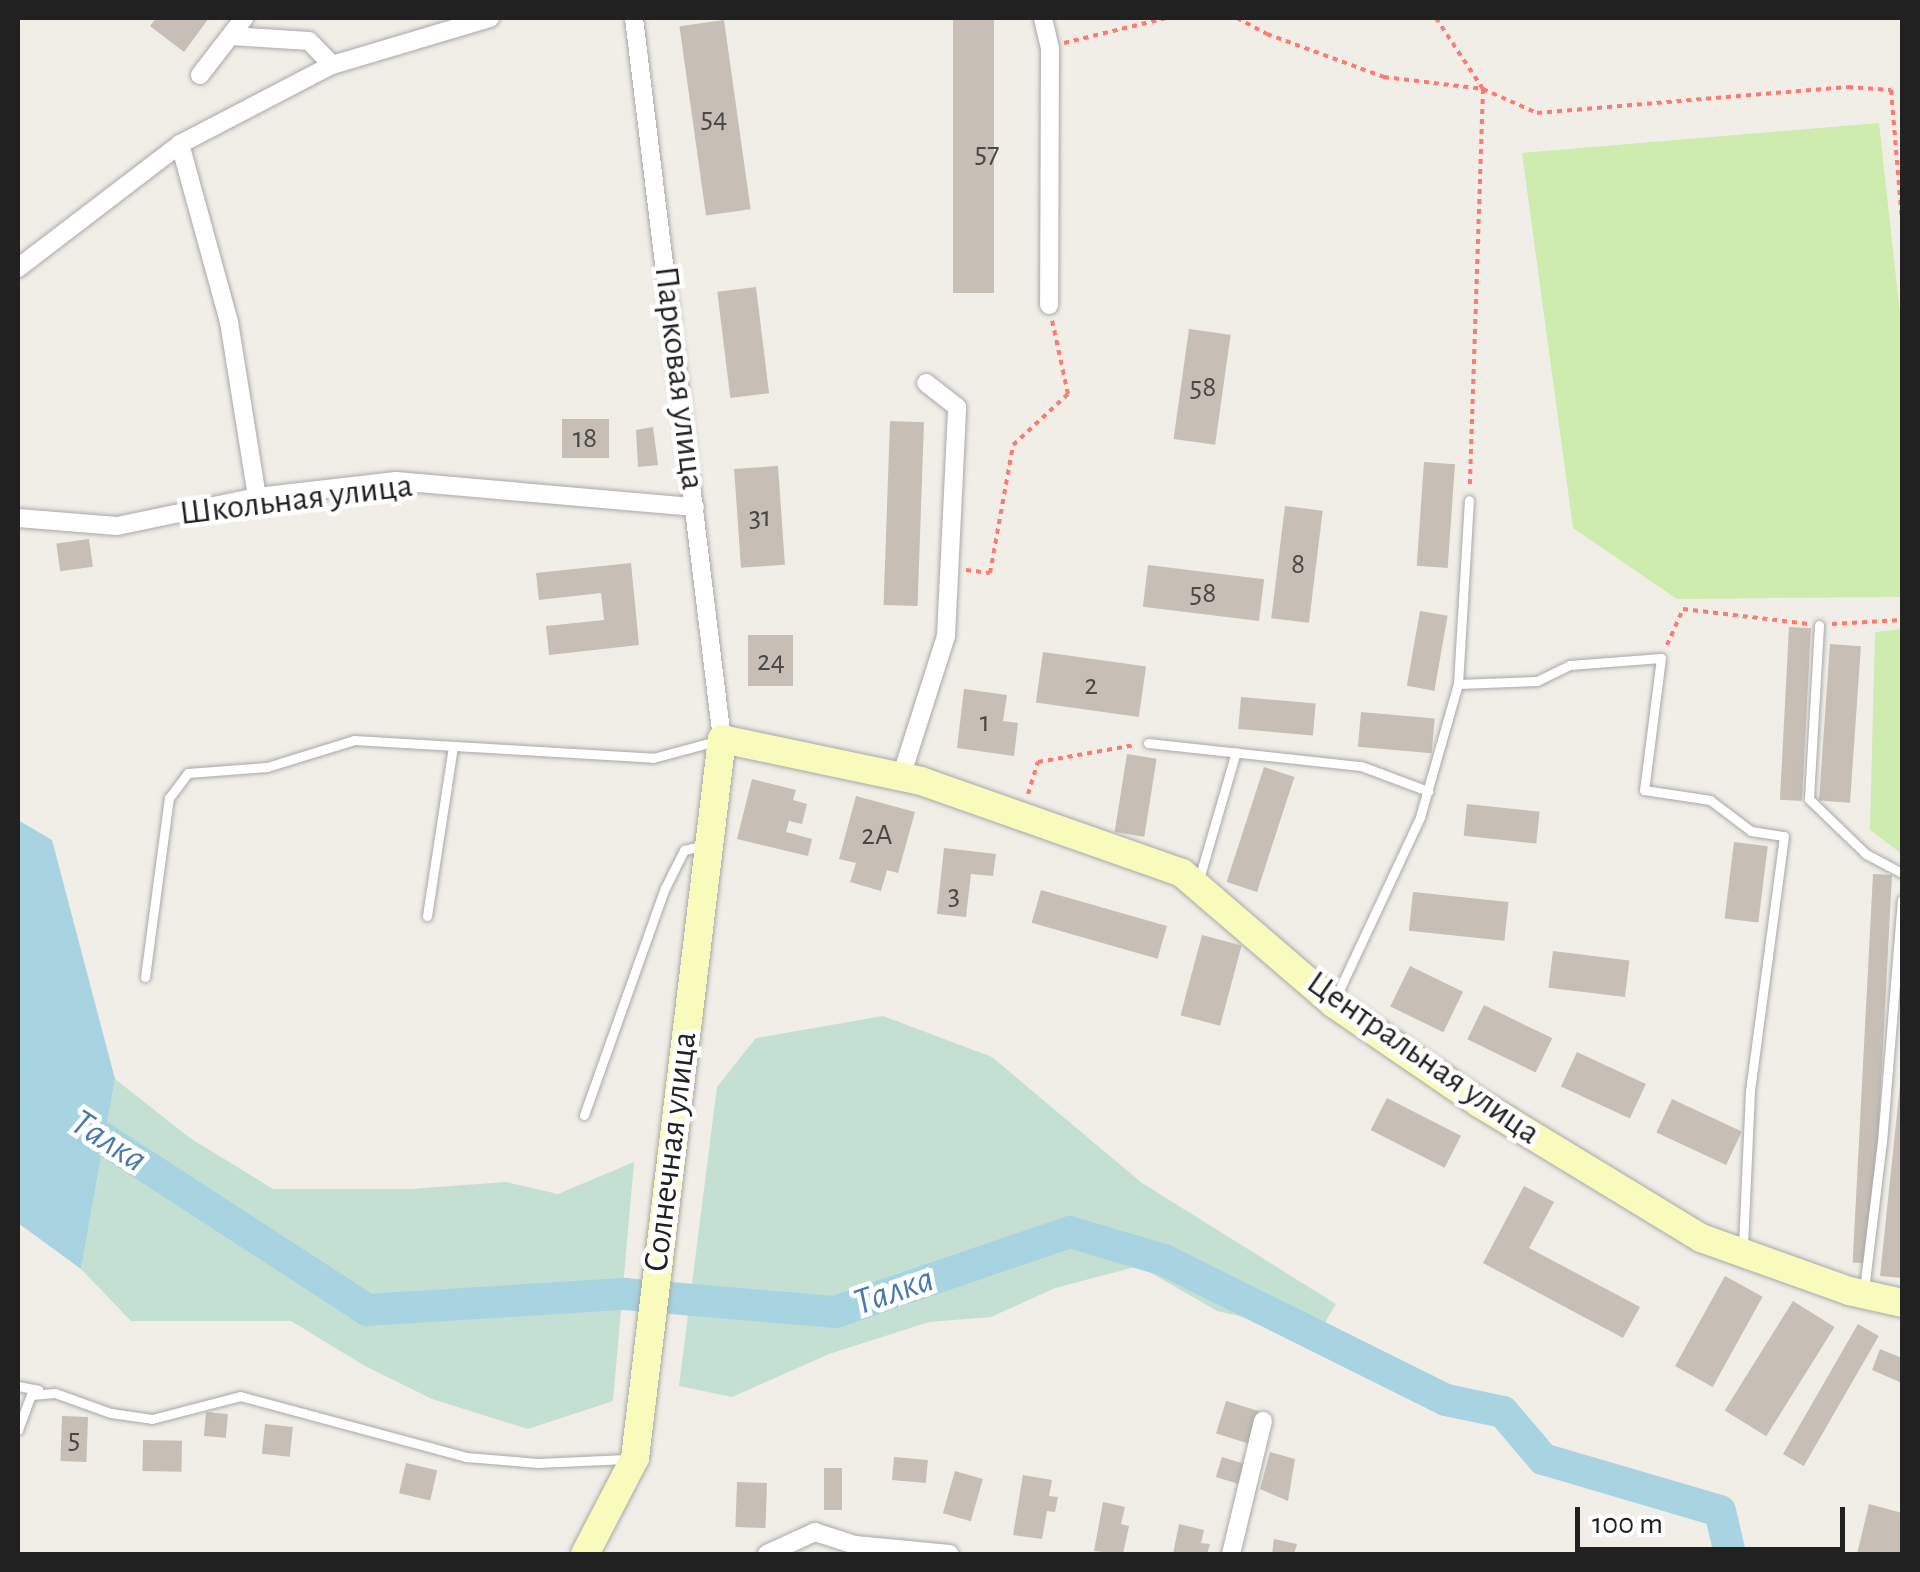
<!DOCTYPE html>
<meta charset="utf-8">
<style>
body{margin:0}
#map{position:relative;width:1920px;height:1572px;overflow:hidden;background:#f1eee8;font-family:"Alegreya Sans",sans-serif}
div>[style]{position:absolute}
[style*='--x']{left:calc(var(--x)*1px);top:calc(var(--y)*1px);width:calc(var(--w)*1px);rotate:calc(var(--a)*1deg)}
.grass>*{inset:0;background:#cdecad}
.wetland>*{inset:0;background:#c4e0d3}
.water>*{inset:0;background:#a7d4e0}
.river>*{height:32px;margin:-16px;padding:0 16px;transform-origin:16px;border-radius:16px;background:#a7d4e0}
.building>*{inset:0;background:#c7beb6;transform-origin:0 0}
.path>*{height:4px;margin-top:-2px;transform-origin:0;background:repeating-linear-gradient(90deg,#fd7a6d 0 5px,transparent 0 10px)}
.roads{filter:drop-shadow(0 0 2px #a8a8a8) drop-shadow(0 0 2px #a8a8a8)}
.lane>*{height:9px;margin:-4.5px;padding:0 4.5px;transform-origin:4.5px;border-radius:4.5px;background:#fff}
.street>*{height:18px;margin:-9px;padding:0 9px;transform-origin:9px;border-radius:9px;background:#fff}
.secondary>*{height:28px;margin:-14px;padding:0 14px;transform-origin:14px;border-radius:14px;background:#f9fbbc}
span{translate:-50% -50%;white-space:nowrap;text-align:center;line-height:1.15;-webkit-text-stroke:9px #fff;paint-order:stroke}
.number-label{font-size:30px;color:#4a4846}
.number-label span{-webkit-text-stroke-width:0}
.street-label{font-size:35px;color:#212121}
.water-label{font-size:38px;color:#477aac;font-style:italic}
.frame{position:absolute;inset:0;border:20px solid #212121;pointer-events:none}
.scale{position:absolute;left:1575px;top:1507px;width:270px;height:45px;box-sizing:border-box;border:5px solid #212121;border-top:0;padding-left:12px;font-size:30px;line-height:35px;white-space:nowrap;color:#212121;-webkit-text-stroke:8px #fff;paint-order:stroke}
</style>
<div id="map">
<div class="grass">
<i style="clip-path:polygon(1879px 123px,1902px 332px,1902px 597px,1677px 599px,1573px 528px,1522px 153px)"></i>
<i style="clip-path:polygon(1902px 629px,1902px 854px,1870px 830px,1875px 632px)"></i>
</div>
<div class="wetland">
<i style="clip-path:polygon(883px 1016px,992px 1057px,1142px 1183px,1336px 1304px,1318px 1334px,1217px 1311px,1139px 1266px,1055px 1288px,991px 1317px,929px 1322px,829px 1354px,732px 1397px,679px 1386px,717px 1087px,756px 1038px)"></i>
<i style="clip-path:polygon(115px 1079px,190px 1138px,273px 1189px,410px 1189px,506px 1182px,558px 1194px,634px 1162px,613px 1401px,528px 1429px,432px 1399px,365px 1366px,291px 1321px,131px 1321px,81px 1269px)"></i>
</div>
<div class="water">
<i style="clip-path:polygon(18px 820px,52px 840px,115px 1079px,81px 1269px,18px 1223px)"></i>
</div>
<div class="river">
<i style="--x:18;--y:1083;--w:416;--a:33"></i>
<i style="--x:367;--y:1310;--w:257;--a:-3.6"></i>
<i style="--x:624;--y:1294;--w:212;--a:4.9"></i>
<i style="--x:835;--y:1312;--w:248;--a:-18.8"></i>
<i style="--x:1070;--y:1232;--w:98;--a:16.6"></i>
<i style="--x:1164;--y:1260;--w:315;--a:26.4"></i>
<i style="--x:1446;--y:1400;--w:58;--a:11.9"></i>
<i style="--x:1503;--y:1412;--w:62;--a:49.6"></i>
<i style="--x:1543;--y:1459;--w:184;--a:16.4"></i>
<i style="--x:1720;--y:1511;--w:44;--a:76.9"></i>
</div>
<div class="building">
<i style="clip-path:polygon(156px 18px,209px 18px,184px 52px,150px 26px)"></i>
<i style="left:953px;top:18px;width:41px;height:275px"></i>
<i style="left:724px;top:20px;width:191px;height:45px;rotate:82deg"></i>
<i style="left:756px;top:287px;width:107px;height:39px;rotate:83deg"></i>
<i style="left:1189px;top:329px;width:42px;height:111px;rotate:8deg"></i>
<i style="left:562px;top:419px;width:47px;height:39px"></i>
<i style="left:890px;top:421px;width:34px;height:184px;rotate:2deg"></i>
<i style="clip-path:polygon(653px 427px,658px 465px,638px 467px,636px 430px)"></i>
<i style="left:1424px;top:462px;width:31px;height:104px;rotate:4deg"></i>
<i style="left:778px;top:466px;width:99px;height:44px;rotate:86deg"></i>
<i style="left:1285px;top:506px;width:38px;height:113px;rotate:7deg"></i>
<i style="left:89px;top:539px;width:28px;height:33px;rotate:82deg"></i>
<i style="clip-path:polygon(631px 563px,639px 645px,549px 655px,546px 626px,604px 620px,601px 593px,539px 600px,536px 573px)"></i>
<i style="left:1148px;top:565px;width:117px;height:42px;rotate:7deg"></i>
<i style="left:1420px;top:611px;width:28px;height:76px;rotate:10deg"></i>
<i style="left:1789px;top:627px;width:22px;height:173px;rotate:3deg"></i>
<i style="left:748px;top:635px;width:45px;height:51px"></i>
<i style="left:1830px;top:644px;width:31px;height:157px;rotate:4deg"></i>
<i style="left:1043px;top:652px;width:104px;height:51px;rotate:8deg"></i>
<i style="clip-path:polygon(964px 689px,1007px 695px,1003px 721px,1018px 723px,1014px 756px,957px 748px)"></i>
<i style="left:1241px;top:697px;width:75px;height:32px;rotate:5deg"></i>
<i style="left:1361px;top:712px;width:74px;height:35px;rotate:5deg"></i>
<i style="left:1127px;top:754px;width:30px;height:79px;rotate:9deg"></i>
<i style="left:1264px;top:767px;width:32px;height:121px;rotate:18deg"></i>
<i style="clip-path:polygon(752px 779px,796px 790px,793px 800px,807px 804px,802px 824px,789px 821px,786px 832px,812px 839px,808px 856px,737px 839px)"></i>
<i style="clip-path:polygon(856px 796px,915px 812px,898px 873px,887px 870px,881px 891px,850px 882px,856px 863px,839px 859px)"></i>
<i style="left:1467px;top:804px;width:73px;height:32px;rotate:6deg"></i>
<i style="left:1734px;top:842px;width:34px;height:77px;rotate:7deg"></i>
<i style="clip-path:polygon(944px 848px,996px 854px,993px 876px,971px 874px,966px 917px,937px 914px)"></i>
<i style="left:1873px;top:874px;width:19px;height:389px;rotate:3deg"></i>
<i style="left:1041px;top:890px;width:131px;height:34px;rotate:16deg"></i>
<i style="left:1413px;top:892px;width:96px;height:39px;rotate:6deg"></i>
<i style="left:1202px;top:935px;width:41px;height:83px;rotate:15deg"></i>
<i style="left:1553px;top:951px;width:77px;height:37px;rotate:7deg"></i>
<i style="left:1410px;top:966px;width:59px;height:45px;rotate:26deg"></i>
<i style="left:1484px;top:1005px;width:76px;height:38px;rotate:26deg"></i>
<i style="left:1577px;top:1052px;width:76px;height:38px;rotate:25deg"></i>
<i style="clip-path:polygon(1900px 1085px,1902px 1085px,1902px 1278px,1880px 1276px)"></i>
<i style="left:1387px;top:1098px;width:83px;height:36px;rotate:27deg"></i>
<i style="left:1672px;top:1099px;width:77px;height:37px;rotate:25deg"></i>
<i style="clip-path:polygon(1524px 1186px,1554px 1202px,1529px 1248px,1640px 1307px,1623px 1338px,1483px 1263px)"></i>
<i style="left:1725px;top:1276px;width:43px;height:103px;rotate:29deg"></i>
<i style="left:1793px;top:1301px;width:49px;height:129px;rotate:32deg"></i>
<i style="left:1858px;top:1324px;width:24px;height:150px;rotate:30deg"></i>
<i style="clip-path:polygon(1880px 1349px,1902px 1358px,1902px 1383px,1872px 1370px)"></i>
<i style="left:1226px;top:1401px;width:34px;height:34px;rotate:17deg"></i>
<i style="left:206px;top:1412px;width:22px;height:24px;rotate:5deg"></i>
<i style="left:62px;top:1416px;width:26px;height:45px;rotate:2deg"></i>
<i style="left:265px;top:1424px;width:28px;height:30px;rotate:6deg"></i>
<i style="left:143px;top:1440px;width:39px;height:31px;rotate:1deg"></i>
<i style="clip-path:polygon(1270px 1452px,1295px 1459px,1288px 1501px,1260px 1489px)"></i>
<i style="left:894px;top:1457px;width:34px;height:23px;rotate:5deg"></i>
<i style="left:1222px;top:1457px;width:24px;height:21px;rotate:17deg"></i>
<i style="left:406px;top:1463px;width:32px;height:31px;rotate:13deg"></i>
<i style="left:824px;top:1468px;width:18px;height:42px"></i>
<i style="left:955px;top:1471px;width:29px;height:44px;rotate:16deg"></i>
<i style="clip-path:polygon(1023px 1475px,1052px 1480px,1049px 1496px,1058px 1497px,1055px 1512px,1047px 1511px,1042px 1539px,1013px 1535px)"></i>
<i style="left:737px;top:1482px;width:30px;height:45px;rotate:2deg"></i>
<i style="clip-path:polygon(1103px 1502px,1125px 1507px,1121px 1524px,1129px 1526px,1123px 1554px,1094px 1551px)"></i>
<i style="clip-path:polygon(1869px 1504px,1902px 1513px,1902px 1554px,1857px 1554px)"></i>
<i style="clip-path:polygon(1179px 1524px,1204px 1530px,1201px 1543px,1210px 1544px,1207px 1554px,1173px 1554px)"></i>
<i style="clip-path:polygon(1274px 1539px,1297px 1544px,1294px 1554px,1272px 1554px)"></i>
</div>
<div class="path">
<i style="--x:1237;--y:18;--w:34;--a:28"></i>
<i style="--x:1267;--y:34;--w:125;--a:20.2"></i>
<i style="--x:1384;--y:77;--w:100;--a:6.9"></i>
<i style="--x:1483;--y:89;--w:59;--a:24"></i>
<i style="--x:1537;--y:113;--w:312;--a:-4.8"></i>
<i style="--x:1848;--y:87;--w:43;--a:4"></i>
<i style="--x:1891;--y:90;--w:130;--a:85.2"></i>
<i style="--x:1436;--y:18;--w:85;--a:56.5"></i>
<i style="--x:1483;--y:89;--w:400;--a:91.9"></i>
<i style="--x:1064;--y:43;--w:105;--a:-13.8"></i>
<i style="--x:966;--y:570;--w:24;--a:7"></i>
<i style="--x:990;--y:573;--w:130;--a:-79.8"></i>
<i style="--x:1013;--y:445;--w:75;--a:-42.8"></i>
<i style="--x:1068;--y:394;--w:76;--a:-102.2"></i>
<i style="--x:1832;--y:624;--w:70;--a:-3.3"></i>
<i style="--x:1667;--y:645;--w:39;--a:-66"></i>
<i style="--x:1683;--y:609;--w:126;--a:6.8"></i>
<i style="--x:1028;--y:794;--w:34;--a:-73"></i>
<i style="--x:1038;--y:762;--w:97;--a:-10"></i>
</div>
<div class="roads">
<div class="lane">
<i style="--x:1819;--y:625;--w:174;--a:93.3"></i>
<i style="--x:1809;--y:799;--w:79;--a:44"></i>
<i style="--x:1866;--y:854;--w:41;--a:27.8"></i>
<i style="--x:1458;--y:684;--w:79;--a:-2.2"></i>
<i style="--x:1537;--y:681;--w:37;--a:-26"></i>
<i style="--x:1570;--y:665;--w:91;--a:-4.4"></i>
<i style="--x:1661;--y:658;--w:133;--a:97.3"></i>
<i style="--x:1644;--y:790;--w:67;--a:8.6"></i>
<i style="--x:1710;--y:800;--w:51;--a:37.1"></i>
<i style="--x:1751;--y:831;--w:33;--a:9"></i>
<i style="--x:1784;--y:836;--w:257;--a:97.6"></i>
<i style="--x:1750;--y:1091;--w:156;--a:92.6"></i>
<i style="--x:1148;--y:743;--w:214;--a:6.2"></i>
<i style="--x:1361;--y:766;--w:72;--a:20.5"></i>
<i style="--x:1199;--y:879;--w:132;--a:-73.8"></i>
<i style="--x:427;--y:916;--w:171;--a:-81.3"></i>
<i style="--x:145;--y:977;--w:181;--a:-82.4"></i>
<i style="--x:169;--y:798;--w:31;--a:-53"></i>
<i style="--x:188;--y:773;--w:79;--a:-4.3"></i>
<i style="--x:267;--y:767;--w:91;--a:-17.2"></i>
<i style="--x:354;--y:740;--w:300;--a:3.4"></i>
<i style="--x:653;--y:758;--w:65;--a:-15.1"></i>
<i style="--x:1334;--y:1001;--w:203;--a:-64.9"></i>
<i style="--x:1420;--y:817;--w:138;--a:-74.1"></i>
<i style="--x:1458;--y:684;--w:184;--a:-86.6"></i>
<i style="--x:584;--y:1115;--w:241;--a:-70.4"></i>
<i style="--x:665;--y:888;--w:42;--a:-63.4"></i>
<i style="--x:684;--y:850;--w:18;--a:-13"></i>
<i style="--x:1864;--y:1290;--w:149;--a:-83.1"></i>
<i style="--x:1882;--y:1142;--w:243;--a:-85.3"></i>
<i style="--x:18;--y:1386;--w:21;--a:11"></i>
<i style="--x:18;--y:1430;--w:37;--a:-70"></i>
<i style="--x:31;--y:1395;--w:24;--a:-5"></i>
<i style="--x:55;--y:1393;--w:59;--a:19.7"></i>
<i style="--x:111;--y:1413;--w:41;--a:8.3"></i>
<i style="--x:152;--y:1419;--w:91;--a:-14.6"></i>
<i style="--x:240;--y:1396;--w:234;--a:15.1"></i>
<i style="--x:466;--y:1457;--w:72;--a:4.8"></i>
<i style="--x:538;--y:1463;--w:89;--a:-2.6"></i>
</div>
<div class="street">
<i style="--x:634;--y:18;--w:726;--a:83.04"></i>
<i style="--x:1043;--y:18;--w:31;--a:77"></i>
<i style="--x:1050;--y:48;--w:257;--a:90.2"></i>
<i style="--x:231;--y:36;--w:78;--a:3.7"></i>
<i style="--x:309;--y:41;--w:33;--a:46"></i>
<i style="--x:200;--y:75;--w:72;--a:-52.3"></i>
<i style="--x:180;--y:144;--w:185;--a:74.6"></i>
<i style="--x:229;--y:322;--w:177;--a:80.9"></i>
<i style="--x:18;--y:268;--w:204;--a:-37.4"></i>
<i style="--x:180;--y:144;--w:171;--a:-27.5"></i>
<i style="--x:332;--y:65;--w:165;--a:-16.6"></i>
<i style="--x:18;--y:518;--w:99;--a:4.6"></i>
<i style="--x:117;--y:526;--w:143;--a:-11.7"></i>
<i style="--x:257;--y:497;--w:140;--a:-6.6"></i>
<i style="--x:396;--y:481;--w:300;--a:5"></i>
<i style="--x:901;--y:777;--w:148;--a:-72.3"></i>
<i style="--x:946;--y:636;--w:229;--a:-87.2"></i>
<i style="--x:957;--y:407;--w:39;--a:-142"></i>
<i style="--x:767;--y:1554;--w:53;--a:-24.6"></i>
<i style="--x:815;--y:1532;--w:42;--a:18"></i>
<i style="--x:855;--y:1545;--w:95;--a:5.4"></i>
<i style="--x:1231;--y:1554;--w:137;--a:-76.5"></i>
</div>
<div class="secondary">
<i style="--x:585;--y:1554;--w:108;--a:-62.5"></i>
<i style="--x:635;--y:1458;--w:724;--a:-83.1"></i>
<i style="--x:722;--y:739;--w:203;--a:11.9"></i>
<i style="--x:921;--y:781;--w:277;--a:19.4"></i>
<i style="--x:1182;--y:873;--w:199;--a:40.7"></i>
<i style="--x:1333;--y:1003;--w:177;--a:34.4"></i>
<i style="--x:1479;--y:1103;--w:260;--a:31.3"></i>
<i style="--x:1701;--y:1238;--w:157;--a:19.7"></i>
<i style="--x:1849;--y:1291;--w:54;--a:12.8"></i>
</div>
</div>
<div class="number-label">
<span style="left:714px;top:118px">54</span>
<span style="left:987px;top:153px">57</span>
<span style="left:1203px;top:387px">58</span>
<span style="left:585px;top:438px">18</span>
<span style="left:760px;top:517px">31</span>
<span style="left:1298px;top:564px">8</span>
<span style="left:1203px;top:593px">58</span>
<span style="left:771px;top:661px">24</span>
<span style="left:1091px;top:685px">2</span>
<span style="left:985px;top:722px">1</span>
<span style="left:877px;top:835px">2А</span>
<span style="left:954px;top:895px">3</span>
<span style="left:74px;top:1439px">5</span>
</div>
<div class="street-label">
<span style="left:679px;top:378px;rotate:83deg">Парковая улица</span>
<span style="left:296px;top:500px;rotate:-7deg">Школьная улица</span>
<span style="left:1423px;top:1058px;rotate:35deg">Центральная улица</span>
<span style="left:671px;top:1152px;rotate:-83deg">Солнечная улица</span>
</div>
<div class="water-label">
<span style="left:108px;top:1142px;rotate:33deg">Талка</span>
<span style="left:894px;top:1292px;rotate:-19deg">Талка</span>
</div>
<div class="frame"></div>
<div class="scale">100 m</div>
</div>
